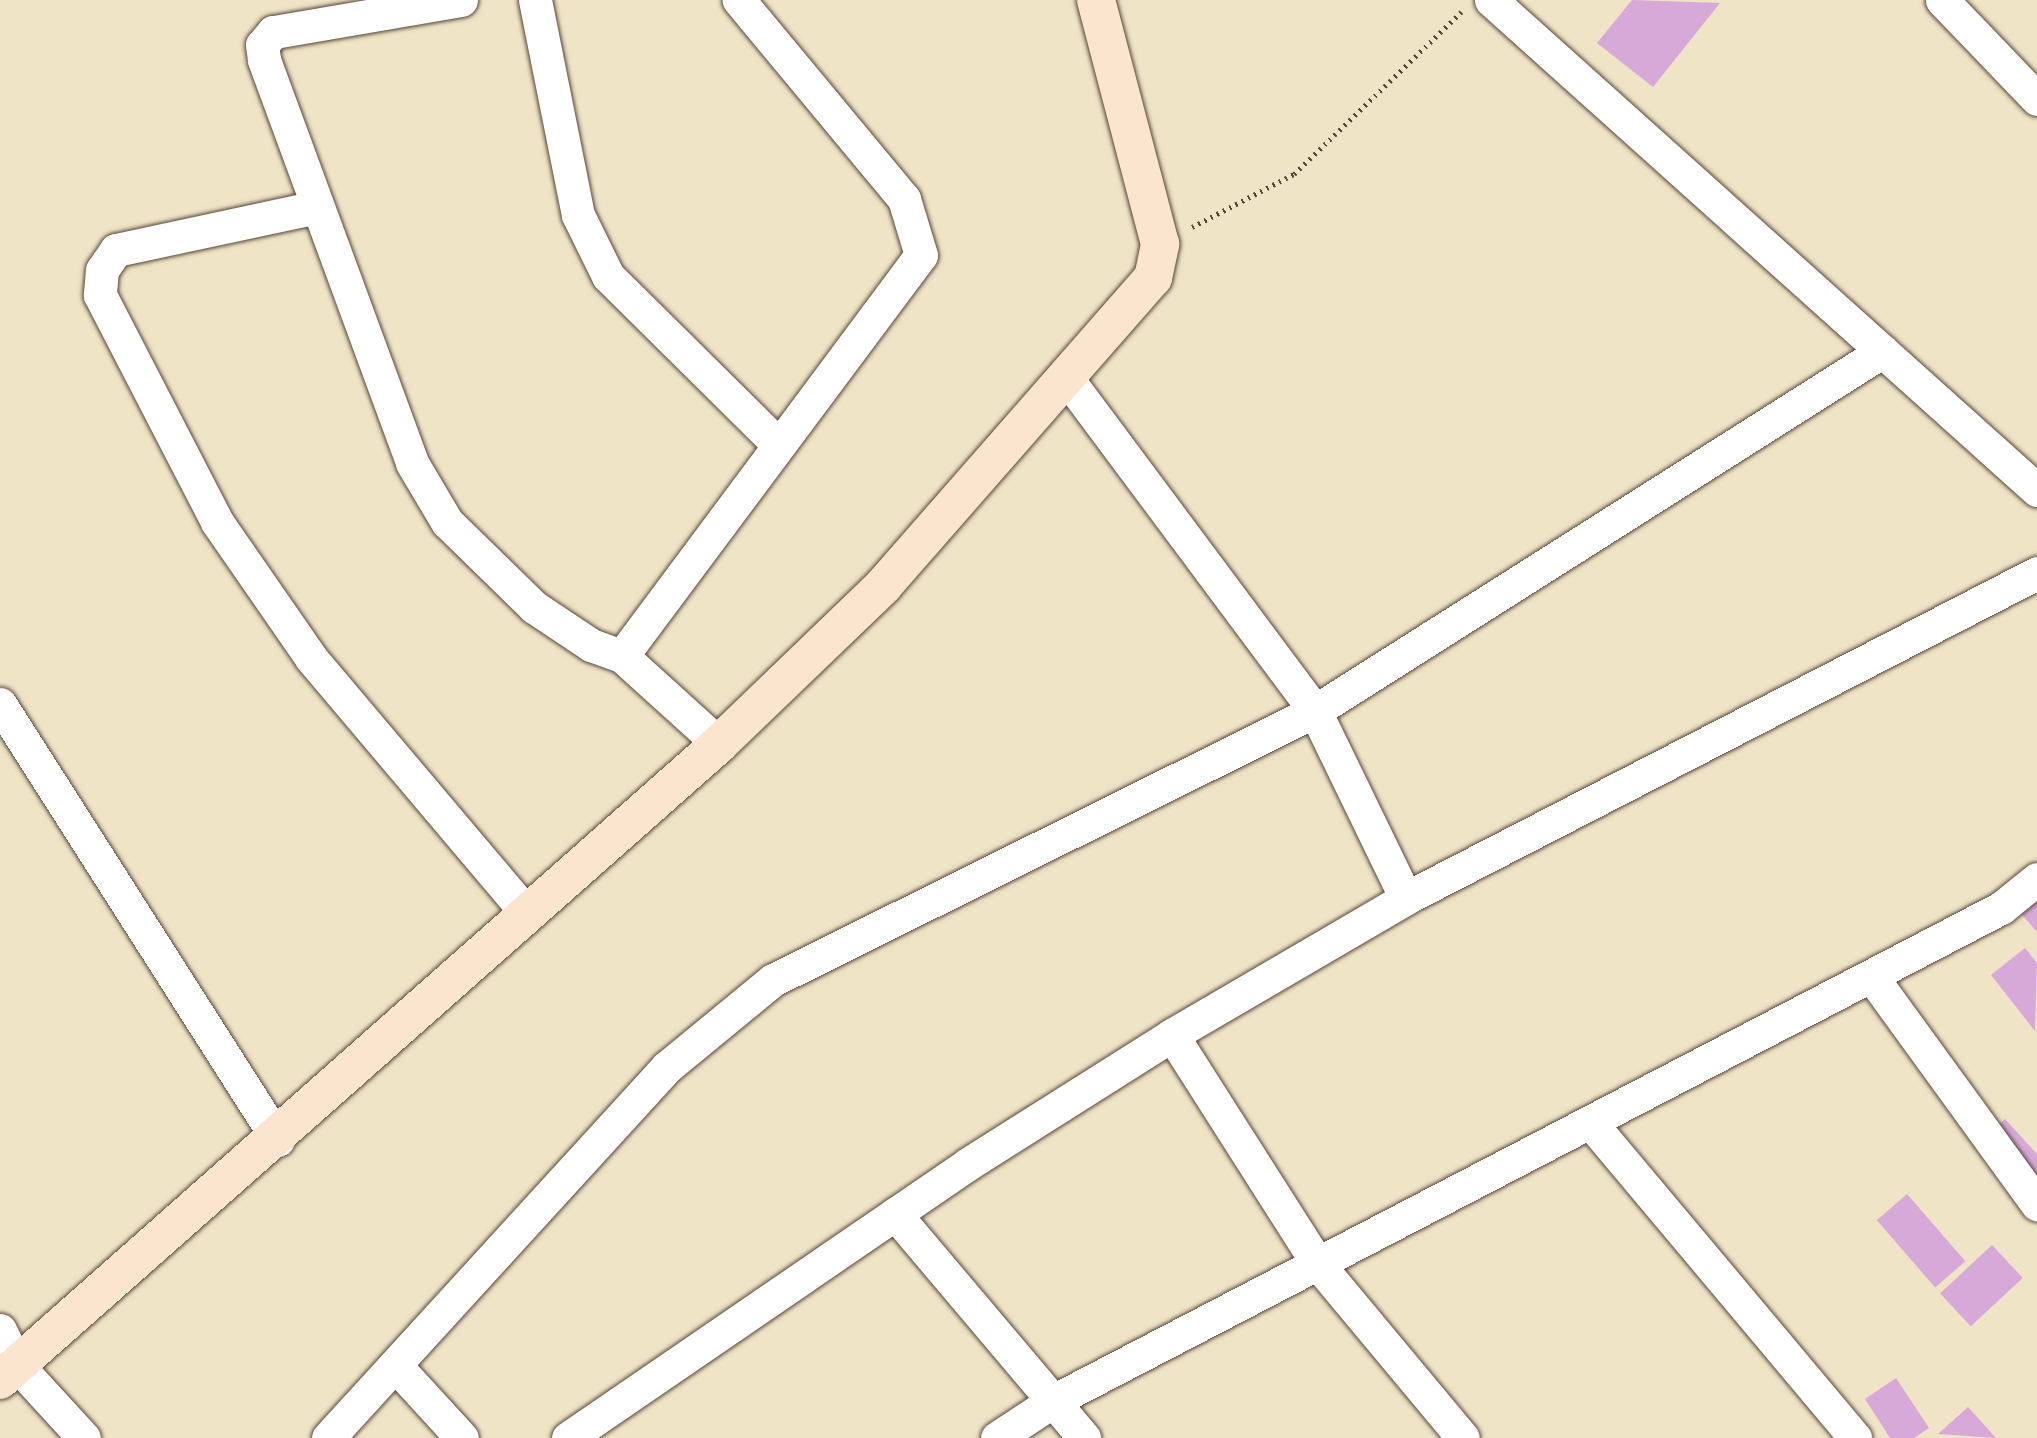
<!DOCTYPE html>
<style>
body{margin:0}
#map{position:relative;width:2037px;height:1438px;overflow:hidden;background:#f0e4c7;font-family:Delius,sans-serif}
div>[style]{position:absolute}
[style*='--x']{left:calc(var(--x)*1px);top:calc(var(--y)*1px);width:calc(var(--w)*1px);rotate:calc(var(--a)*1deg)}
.building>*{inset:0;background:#d7a9d8;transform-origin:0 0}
.path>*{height:4.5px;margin-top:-2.25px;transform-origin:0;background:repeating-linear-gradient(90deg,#564637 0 2px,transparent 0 7px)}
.roads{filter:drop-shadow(0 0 2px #564637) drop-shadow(0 0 2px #564637)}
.minor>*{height:33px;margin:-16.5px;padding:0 16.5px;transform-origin:16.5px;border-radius:16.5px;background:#fff}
.secondary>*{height:38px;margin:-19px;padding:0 19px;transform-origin:19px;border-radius:19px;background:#fce5cf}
span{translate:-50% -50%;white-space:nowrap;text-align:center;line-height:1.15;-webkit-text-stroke:5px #fff;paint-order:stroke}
</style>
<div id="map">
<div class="building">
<i style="clip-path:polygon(1632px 0,1720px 3px,1653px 87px,1597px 43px)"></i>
<i style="clip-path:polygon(2037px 878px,2037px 932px,2010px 901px)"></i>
<i style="clip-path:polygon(2025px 948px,2037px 963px,2035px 1031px,1991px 975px)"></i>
<i style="clip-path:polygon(2005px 1119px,2037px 1154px,2037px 1180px,1992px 1131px)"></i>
<i style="left:1907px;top:1194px;width:89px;height:40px;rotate:49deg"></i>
<i style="left:1992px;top:1245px;width:45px;height:71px;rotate:47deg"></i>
<i style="clip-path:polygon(1896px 1378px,1929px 1428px,1914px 1438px,1890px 1438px,1865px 1399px)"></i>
<i style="clip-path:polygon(1968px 1407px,1996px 1438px,1938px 1434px)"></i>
</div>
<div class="path">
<i style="--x:1192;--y:227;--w:115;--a:-27.5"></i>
<i style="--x:1294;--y:174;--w:233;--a:-44.1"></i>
</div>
<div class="roads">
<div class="minor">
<i style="--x:461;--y:0;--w:191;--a:170.3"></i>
<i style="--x:273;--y:32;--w:17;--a:130"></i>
<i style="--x:262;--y:45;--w:15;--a:82"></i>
<i style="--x:264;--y:60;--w:429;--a:69.8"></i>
<i style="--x:412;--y:463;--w:69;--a:59.3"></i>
<i style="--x:447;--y:522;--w:122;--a:44.3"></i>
<i style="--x:534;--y:607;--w:69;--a:33.7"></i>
<i style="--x:591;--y:645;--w:33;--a:20"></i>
<i style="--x:622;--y:656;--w:131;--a:42.2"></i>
<i style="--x:535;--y:0;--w:219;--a:78.7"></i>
<i style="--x:578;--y:215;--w:68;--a:63.8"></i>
<i style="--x:608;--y:276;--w:238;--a:44.7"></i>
<i style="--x:1491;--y:0;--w:734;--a:41.91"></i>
<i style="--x:1942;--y:0;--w:137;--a:46.2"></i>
<i style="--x:317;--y:207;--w:206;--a:167.9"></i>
<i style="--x:116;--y:250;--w:24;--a:125"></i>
<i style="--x:102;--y:270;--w:25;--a:95"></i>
<i style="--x:100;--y:295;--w:255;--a:62.7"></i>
<i style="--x:217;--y:522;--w:165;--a:55.3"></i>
<i style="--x:311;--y:658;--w:333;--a:49.8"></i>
<i style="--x:1066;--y:377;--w:417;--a:53.3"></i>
<i style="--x:1315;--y:711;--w:208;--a:64.1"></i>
<i style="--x:622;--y:656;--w:500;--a:-53.29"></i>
<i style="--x:921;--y:255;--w:59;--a:-106.9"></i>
<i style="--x:904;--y:199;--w:259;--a:-129.7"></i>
<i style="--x:0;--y:704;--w:517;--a:57.48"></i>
<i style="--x:1872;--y:977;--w:281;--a:54"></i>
<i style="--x:1172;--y:1035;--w:272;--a:57.5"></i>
<i style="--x:1318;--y:1264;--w:226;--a:50.2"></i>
<i style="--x:1591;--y:1123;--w:411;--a:50"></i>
<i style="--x:895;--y:1214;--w:293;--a:49.8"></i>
<i style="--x:0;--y:1330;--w:39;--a:64"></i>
<i style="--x:17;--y:1365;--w:99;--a:47.5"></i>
<i style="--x:395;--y:1365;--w:99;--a:47.5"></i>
<i style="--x:328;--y:1438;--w:503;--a:-47.58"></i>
<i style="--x:667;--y:1067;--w:137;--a:-39.4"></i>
<i style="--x:773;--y:980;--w:605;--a:-26.4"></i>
<i style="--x:1315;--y:711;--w:672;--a:-32.37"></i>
<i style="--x:568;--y:1438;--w:485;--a:-34.4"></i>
<i style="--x:968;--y:1164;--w:241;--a:-32.3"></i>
<i style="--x:1172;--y:1035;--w:271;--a:-30.3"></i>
<i style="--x:1406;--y:898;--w:710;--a:-27.25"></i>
<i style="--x:997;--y:1438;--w:67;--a:-33.5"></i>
<i style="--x:1053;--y:1401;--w:1069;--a:-27.48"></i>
<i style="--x:2001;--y:908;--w:46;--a:-38.9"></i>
</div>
<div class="secondary">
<i style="--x:0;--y:1380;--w:960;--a:-41.49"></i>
<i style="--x:719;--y:744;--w:228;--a:-43.9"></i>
<i style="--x:883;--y:586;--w:410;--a:-48.8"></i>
<i style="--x:1153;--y:278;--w:35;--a:-78"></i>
<i style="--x:1160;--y:244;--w:252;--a:-104.7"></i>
</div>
</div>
</div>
